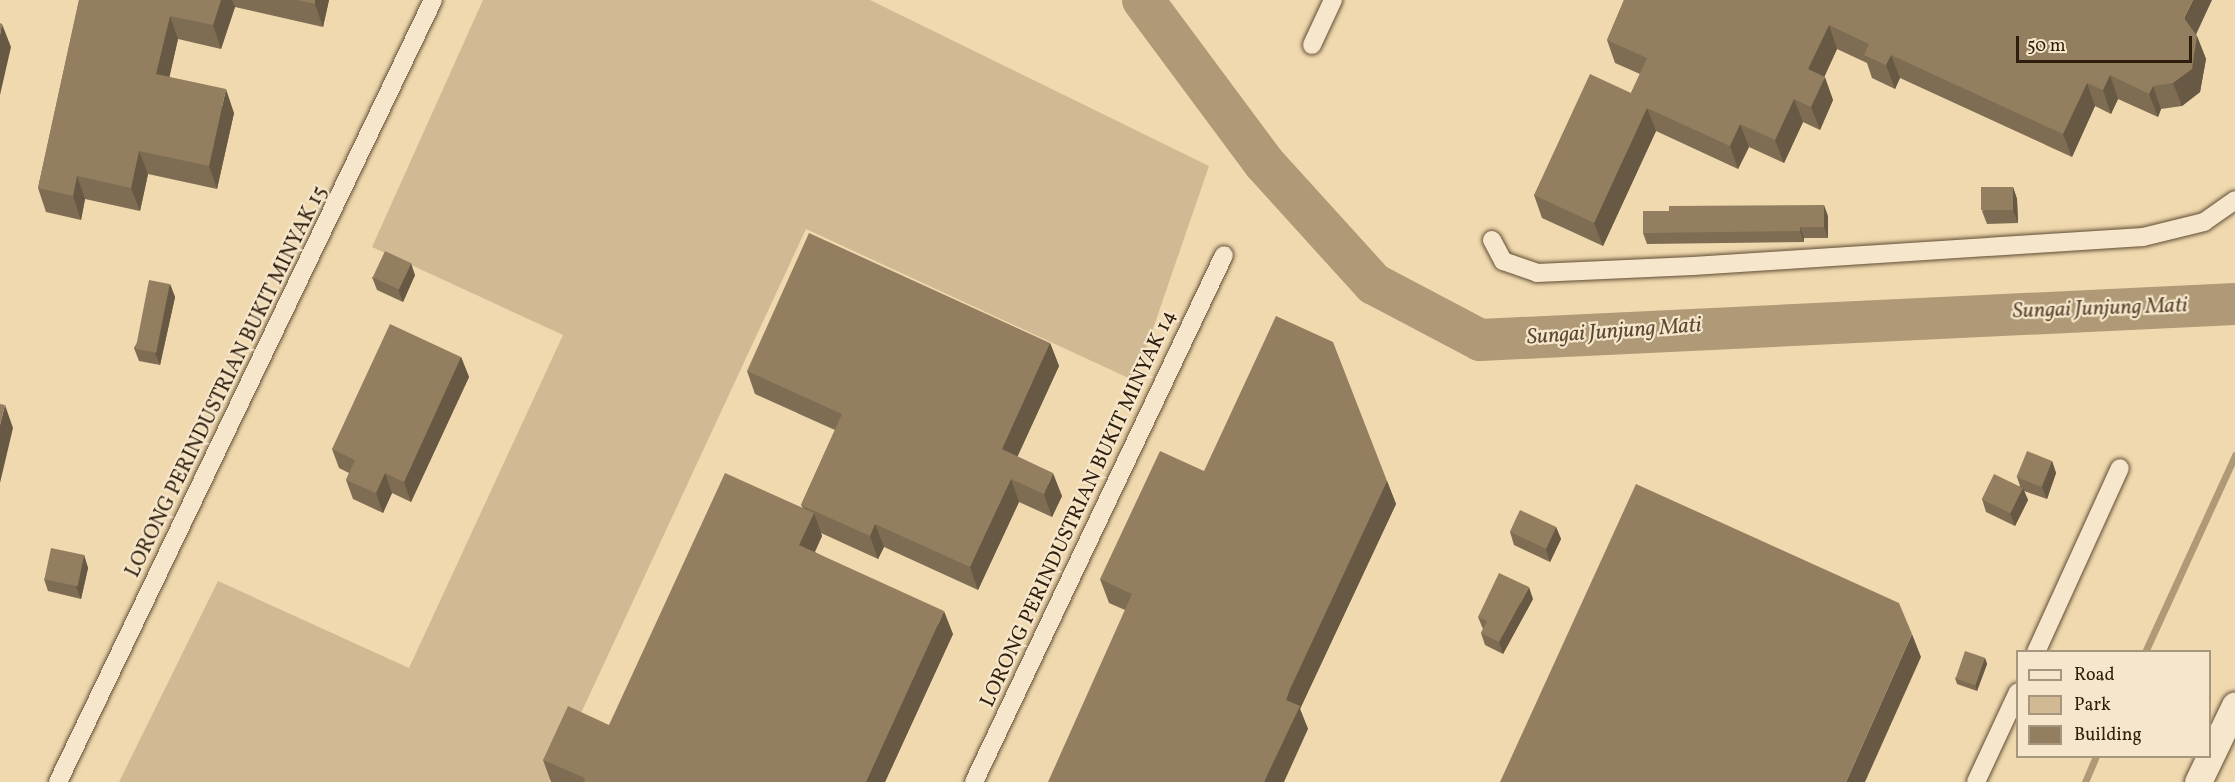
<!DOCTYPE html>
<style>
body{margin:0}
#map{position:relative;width:2235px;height:782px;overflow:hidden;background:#f1d9af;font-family:Vollkorn,serif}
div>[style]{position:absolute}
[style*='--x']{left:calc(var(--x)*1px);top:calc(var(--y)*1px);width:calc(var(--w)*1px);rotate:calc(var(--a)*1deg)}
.green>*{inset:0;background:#d0b993}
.stream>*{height:7px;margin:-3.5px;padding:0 3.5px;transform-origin:3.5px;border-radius:3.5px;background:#af9977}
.river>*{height:42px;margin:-21px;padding:0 21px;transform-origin:21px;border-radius:21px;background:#af9977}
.roads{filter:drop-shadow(0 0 2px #5f4d34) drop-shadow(0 0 2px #5f4d34)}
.minor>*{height:18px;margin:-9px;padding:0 9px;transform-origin:9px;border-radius:9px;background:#f6e6cb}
.secondary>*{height:27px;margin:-13.5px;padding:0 13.5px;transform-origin:13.5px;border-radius:13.5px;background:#f6e6cb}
.wall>*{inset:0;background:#7e6d53}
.shaded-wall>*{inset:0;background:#675943}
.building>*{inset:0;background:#937f60;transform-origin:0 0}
span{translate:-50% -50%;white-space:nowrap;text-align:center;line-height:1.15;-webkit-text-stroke:4.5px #f6e6cb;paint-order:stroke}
.street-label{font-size:21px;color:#2e1e0b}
.water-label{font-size:22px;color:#5b4931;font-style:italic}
.legend{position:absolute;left:2016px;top:650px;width:195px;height:108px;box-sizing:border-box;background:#f6e6cb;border:2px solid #a6967e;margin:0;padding:8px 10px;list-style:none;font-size:18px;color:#2e1e0b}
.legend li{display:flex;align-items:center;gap:12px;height:30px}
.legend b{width:30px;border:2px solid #a6967e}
.scale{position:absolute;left:2016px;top:36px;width:176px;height:27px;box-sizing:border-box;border:3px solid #2e1e0b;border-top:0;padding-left:8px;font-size:18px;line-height:21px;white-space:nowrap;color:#2e1e0b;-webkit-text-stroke:4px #f6e6cb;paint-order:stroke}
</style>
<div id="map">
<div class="green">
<i style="clip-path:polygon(483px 0,870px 0,1209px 166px,1135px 381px,806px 229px,549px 782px,119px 782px,218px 581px,409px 668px,563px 335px,372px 247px)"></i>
</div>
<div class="stream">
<i style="--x:2145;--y:652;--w:217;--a:-65.4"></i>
<i style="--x:2085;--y:782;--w:28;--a:-67"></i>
</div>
<div class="river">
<i style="--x:1143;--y:0;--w:204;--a:53.4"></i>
<i style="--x:1265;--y:164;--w:162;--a:47.8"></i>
<i style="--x:1374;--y:284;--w:120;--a:27.8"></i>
<i style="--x:1480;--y:340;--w:756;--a:-2.73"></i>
</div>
<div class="roads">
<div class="minor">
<i style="--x:1312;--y:45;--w:50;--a:-65"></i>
<i style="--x:1492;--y:240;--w:24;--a:62"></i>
<i style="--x:1503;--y:261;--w:36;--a:19"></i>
<i style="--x:1537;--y:273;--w:156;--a:-2.6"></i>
<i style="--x:1693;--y:266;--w:451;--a:-3.7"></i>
<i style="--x:2143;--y:237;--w:63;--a:-13.8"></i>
<i style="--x:2204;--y:222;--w:38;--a:-35"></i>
<i style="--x:2036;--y:652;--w:202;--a:-65.5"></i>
<i style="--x:58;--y:782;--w:867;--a:-64.38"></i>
<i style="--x:974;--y:782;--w:583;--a:-64.62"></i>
<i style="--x:1976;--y:782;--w:99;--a:-65"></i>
</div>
<div class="secondary">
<i style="--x:2198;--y:782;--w:85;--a:-64.3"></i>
</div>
</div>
<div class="wall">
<i style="clip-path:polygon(79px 0,329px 0,323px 27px,235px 7px,221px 49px,178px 39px,169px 77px,234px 113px,217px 189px,148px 174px,140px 211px,85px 199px,81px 220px,46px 212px,38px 188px)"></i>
<i style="clip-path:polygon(1624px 0,2196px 34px,2206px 59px,2200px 92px,2182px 106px,2161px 109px,2158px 117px,2118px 99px,2111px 114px,2095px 106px,2072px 157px,1900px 78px,1895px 89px,1872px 78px,1867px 63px,1837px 49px,1824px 77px,1833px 100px,1820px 130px,1803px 122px,1784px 163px,1749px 147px,1738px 169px,1656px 131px,1603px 246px,1542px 218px,1534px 195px,1631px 93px,1640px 74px,1615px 63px,1607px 40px)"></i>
<i style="clip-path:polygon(2013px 187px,2017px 199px,2018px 223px,1987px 224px,1982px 211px)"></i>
<i style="clip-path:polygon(1828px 216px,1828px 238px,1804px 238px,1804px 242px,1647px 244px,1643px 233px)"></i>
<i style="clip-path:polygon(415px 275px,403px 302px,377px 290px,372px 277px)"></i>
<i style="clip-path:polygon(170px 284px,175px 297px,160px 365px,139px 361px,134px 348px)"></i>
<i style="clip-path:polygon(1050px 343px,1059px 366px,1017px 457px,1062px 496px,1052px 517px,1019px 502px,978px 590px,884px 547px,878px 559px,821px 533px,822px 536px,815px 552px,953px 634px,885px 782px,551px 782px,543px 760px,609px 725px,803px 508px,801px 505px,835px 430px,755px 394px,747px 371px)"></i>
<i style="clip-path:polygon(461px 357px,469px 377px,411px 502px,392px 493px,383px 513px,353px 499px,346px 480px,349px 473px,339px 468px,332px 449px)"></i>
<i style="clip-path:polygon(2052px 461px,2056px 473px,2047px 499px,2024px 491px,2028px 500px,2015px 526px,1986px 512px,1982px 499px,2020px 486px,2017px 477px)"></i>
<i style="clip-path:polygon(1387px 481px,1396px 504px,1300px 709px,1308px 729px,1125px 610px,1109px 603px,1100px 579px)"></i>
<i style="clip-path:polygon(1556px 527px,1561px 539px,1550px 562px,1514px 545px,1510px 532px)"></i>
<i style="clip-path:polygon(84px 555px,88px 568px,81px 599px,48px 591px,44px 579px)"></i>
<i style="clip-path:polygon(1533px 599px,1503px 654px,1485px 645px,1481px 633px,1483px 629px,1478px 617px)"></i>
<i style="clip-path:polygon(1985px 658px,1987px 664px,1977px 691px,1957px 684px,1955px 678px)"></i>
</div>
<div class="shaded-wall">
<i style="clip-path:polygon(221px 0,232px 0,235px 7px,221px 49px,213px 25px)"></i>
<i style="clip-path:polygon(315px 0,329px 0,323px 27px,315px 4px)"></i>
<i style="clip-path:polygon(2193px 0,2212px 0,2193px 41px,2184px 18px)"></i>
<i style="clip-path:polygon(170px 16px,178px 39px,165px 97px,156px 74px)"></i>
<i style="clip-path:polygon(2px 24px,11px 47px,0 95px,0 35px)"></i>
<i style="clip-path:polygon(1829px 25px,1837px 49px,1817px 93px,1808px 69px)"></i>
<i style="clip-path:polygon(2197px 36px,2206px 59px,2200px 92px,2182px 106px,2173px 83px)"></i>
<i style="clip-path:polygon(1891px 55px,1900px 78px,1895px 89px,1886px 65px)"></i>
<i style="clip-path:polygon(2110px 75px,2118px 99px,2111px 114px,2103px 90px)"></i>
<i style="clip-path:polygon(1825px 77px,1833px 100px,1820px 130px,1811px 107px)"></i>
<i style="clip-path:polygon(2087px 83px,2095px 106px,2072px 157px,2063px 134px)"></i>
<i style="clip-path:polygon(2153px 86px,2161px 109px,2158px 117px,2149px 94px)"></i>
<i style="clip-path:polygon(226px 89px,234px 113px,217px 189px,209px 166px)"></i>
<i style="clip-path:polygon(1794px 99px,1803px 122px,1784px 163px,1775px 140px)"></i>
<i style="clip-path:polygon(1647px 108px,1656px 131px,1603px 246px,1594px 223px)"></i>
<i style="clip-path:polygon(1740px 124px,1749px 147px,1738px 169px,1730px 146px)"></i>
<i style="clip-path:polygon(139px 151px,148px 174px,140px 211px,131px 188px)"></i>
<i style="clip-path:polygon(77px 176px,85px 199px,81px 220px,73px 196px)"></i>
<i style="clip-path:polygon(2013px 187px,2017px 199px,2018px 223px,2013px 210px)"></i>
<i style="clip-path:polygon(1824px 205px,1828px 216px,1828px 238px,1824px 227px)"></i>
<i style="clip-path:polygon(1800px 227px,1804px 238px,1804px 242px,1800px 231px)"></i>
<i style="clip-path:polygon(411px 263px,415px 275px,403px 302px,398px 289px)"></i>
<i style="clip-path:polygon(170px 284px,175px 297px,160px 365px,155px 353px)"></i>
<i style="clip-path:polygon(1050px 343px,1059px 366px,1010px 473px,1002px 449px)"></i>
<i style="clip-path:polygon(461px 357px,469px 377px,411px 502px,404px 482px)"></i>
<i style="clip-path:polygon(5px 405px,13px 428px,0 483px,0 425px)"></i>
<i style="clip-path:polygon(2052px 461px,2056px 473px,2047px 499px,2042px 487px)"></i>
<i style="clip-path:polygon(385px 473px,392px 493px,383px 513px,376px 493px)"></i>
<i style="clip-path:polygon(1053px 473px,1062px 496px,1052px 517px,1044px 494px)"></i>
<i style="clip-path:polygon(1011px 479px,1019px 502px,978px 590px,970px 567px)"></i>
<i style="clip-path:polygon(1387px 481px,1396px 504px,1300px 709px,1308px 729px,1284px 782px,1264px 782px,1286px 700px,1290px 689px)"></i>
<i style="clip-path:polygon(2023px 488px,2028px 500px,2015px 526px,2010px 513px)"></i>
<i style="clip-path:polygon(814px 513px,822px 536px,807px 568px,799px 545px)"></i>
<i style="clip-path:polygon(875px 524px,884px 547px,878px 559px,870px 536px)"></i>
<i style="clip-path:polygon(1556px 527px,1561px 539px,1550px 562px,1546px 549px)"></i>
<i style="clip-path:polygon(84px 555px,88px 568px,81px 599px,76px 587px)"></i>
<i style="clip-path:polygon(1529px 587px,1533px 599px,1503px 654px,1499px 642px)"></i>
<i style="clip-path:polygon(944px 611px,953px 634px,885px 782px,866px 782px)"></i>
<i style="clip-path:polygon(1912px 634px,1921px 657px,1865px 782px,1846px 782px)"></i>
<i style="clip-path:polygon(1985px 658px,1987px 664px,1977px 691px,1975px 684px)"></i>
</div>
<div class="building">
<i style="clip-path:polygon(79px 0,221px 0,213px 25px,170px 16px,156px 74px,226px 89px,209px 166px,139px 151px,131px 188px,77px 176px,73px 196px,38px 188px)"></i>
<i style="clip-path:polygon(297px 0,315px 0,315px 4px)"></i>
<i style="clip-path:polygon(1624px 0,2193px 0,2184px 18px,2197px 36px,2192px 69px,2173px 83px,2153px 86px,2149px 94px,2110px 75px,2103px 90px,2087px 83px,2063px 134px,1891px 55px,1886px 65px,1864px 55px,1869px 44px,1829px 25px,1808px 69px,1825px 77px,1811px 107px,1794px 99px,1775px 140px,1740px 124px,1730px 146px,1647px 108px,1594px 223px,1534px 195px,1590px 74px,1631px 93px,1647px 58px,1607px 40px)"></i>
<i style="clip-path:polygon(0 23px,2px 24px,0 35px)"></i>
<i style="left:2013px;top:187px;width:23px;height:32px;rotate:90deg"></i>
<i style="clip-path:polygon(1824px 205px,1824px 227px,1800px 227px,1800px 231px,1643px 233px,1643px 211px,1669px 211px,1669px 206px)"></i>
<i style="clip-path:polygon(809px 233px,1050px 343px,1002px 449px,1053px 473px,1044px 494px,1011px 479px,970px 567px,875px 524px,870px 536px,801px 505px,842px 414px,747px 371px)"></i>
<i style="left:385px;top:251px;width:29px;height:29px;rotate:25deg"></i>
<i style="left:149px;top:280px;width:21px;height:70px;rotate:11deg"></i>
<i style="clip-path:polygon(1276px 316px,1333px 342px,1387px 481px,1290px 689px,1286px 700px,1300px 706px,1264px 782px,1048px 782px,1132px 594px,1100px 579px,1160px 451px,1204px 471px)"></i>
<i style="clip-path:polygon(390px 324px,461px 357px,404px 482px,385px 473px,376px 493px,346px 480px,355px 460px,332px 449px)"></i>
<i style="clip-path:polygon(0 404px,5px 405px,0 425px)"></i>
<i style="left:2027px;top:451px;width:27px;height:28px;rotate:22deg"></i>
<i style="clip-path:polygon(725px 473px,814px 513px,799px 545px,944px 611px,866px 782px,584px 782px,585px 778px,543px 760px,568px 706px,609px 725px)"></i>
<i style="left:1994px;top:474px;width:32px;height:28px;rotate:26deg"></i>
<i style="clip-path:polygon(1636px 484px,1899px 603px,1912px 634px,1846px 782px,1500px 782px)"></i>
<i style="left:1520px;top:510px;width:40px;height:24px;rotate:25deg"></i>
<i style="left:51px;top:548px;width:34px;height:32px;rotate:12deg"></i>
<i style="clip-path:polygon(1499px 573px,1529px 587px,1499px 642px,1481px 633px,1487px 621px,1478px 617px)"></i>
<i style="left:1965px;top:651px;width:21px;height:29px;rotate:19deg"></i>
</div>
<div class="street-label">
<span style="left:227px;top:382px;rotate:-64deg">LORONG PERINDUSTRIAN BUKIT MINYAK 15</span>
<span style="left:1079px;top:509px;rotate:-65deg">LORONG PERINDUSTRIAN BUKIT MINYAK 14</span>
</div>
<div class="water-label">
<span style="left:2100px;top:309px;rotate:-2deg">Sungai Junjung Mati</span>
<span style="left:1614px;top:332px;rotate:-4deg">Sungai Junjung Mati</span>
</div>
<ul class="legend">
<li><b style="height:8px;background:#f6e6cb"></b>Road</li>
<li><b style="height:16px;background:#d0b993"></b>Park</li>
<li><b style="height:16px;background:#937f60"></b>Building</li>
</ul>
<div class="scale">50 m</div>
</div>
